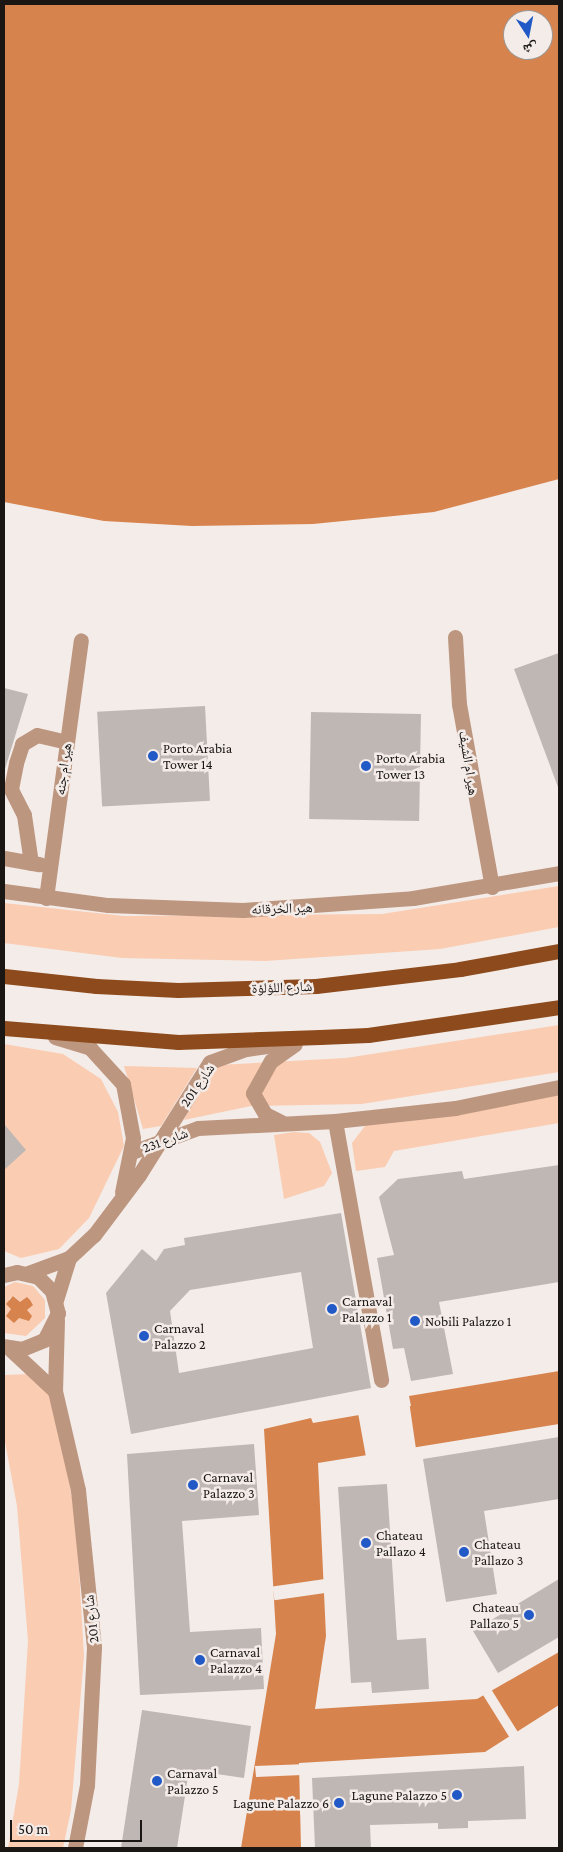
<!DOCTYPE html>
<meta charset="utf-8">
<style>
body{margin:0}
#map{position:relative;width:563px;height:1852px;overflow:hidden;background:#f4ece8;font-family:"Crimson Pro","Noto Naskh Arabic",serif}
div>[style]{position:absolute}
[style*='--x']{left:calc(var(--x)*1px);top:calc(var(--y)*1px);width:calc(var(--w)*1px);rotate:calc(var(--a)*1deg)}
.green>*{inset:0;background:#faccb2}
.water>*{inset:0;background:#d7834d}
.pier>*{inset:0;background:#f4ece8;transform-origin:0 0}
.building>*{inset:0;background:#bfb7b3;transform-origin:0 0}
.minor>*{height:15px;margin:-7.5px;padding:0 7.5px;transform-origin:7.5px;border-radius:7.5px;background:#bd9680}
.major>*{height:15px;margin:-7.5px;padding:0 7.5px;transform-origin:7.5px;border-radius:7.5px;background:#8d4b1d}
.dots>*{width:14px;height:14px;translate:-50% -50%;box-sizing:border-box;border:2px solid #f4ece8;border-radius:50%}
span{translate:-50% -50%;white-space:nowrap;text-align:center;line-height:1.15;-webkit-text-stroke:5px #f4ece8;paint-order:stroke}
.poi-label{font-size:14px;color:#191614}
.left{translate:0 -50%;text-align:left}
.right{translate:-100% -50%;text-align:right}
.street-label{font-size:14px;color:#191614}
.frame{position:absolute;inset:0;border:5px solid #191614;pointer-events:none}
.north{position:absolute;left:503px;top:10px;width:50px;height:50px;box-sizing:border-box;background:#f4ece8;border:1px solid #9c9693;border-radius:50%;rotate:169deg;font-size:14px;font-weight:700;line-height:20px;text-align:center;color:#191614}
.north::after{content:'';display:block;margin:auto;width:18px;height:22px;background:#2159c6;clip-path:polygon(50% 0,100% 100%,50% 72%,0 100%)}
.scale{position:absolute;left:10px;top:1820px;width:132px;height:22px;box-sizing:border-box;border:2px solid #191614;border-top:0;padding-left:6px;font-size:15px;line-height:18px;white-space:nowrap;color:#191614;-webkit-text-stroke:4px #f4ece8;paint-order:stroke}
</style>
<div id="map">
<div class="green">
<i style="clip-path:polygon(559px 886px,559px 927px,440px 949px,265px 961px,122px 958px,4px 943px,4px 903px,124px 916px,382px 914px)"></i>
<i style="clip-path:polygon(559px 1025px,559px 1072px,362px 1104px,251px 1106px,184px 1120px,206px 1077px,218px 1065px,346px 1058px)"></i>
<i style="clip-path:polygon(4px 1044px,63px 1054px,101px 1079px,118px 1112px,124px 1146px,89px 1218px,59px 1249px,21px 1258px,4px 1251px)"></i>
<i style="clip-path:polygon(124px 1066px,197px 1068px,161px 1126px,143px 1129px)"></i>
<i style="clip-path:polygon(559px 1093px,559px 1123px,394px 1151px,385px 1167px,356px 1171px,352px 1143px,368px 1122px)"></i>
<i style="clip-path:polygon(294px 1132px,309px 1133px,320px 1142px,332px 1173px,324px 1186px,284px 1199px,274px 1135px)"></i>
<i style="clip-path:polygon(evenodd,15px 1282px,33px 1286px,45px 1300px,45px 1318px,26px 1336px,4px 1333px,4px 1287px,15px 1282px,14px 1296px,27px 1310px,19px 1318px,6px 1316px,11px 1309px,9px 1299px,14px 1296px)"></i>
<i style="clip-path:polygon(30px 1374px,53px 1396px,76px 1519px,84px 1656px,71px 1810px,63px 1848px,8px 1848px,19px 1784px,28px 1641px,17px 1506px,4px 1437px,4px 1375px)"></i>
</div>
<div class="water">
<i style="clip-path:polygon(evenodd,4px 4px,559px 4px,559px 479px,434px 512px,313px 524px,192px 526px,104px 521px,4px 502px,4px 4px,513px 20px,543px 20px,543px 50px,513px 50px,513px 20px)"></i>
<i style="clip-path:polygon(13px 1296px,20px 1302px,27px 1297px,30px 1300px,33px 1305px,27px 1310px,32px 1316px,29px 1321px,19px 1318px,14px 1323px,6px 1316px,11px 1309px,6px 1304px)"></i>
<i style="clip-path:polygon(559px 1371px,559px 1424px,318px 1463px,326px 1636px,315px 1709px,477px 1699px,559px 1652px,559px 1705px,485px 1752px,299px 1763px,301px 1848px,241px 1848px,276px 1634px,264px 1429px,311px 1418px,313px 1423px,411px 1406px,409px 1396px)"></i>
</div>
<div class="pier">
<i style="clip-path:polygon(408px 1394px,416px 1449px,366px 1457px,358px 1413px,408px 1404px)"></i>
<i style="left:325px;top:1579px;width:14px;height:53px;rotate:82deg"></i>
<i style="left:491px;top:1689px;width:52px;height:10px;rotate:58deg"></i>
<i style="clip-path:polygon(307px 1764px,301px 1765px,302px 1775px,256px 1777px,255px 1766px)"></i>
</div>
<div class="building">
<i style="clip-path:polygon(559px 653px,559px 787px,558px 787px,514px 669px)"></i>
<i style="clip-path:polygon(4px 688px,28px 694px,5px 769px,4px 769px)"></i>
<i style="left:205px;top:706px;width:95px;height:108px;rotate:87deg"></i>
<i style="left:311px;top:712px;width:110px;height:107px;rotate:1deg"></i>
<i style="clip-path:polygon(4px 1124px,26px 1150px,4px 1170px)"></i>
<i style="clip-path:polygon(559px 1165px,559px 1282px,439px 1302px,453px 1374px,411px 1381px,404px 1348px,393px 1349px,377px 1258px,394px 1255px,379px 1197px,398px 1179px,462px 1171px,464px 1179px)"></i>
<i style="clip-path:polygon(evenodd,341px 1213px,371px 1388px,131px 1434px,106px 1293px,142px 1249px,156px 1261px,164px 1249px,185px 1245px,184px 1238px,341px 1213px,301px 1272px,313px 1348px,179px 1373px,170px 1311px,190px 1290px,301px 1272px)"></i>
<i style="clip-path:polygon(559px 1437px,559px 1499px,484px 1511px,497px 1594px,446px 1602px,423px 1459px)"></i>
<i style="clip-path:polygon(254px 1444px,259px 1515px,182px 1521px,190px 1632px,261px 1628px,264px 1689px,140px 1695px,127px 1454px)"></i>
<i style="clip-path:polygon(387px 1484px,397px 1640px,426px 1638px,429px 1689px,372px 1693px,371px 1682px,351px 1683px,338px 1487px)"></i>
<i style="clip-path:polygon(559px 1579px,559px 1637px,498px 1673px,473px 1631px)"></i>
<i style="clip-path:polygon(142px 1710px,251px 1726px,244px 1778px,189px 1770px,177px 1848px,121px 1848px)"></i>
<i style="clip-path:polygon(524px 1766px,526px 1819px,468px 1821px,468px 1828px,438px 1829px,438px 1823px,370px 1825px,371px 1848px,315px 1848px,312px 1778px)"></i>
</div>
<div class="minor">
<i style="--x:455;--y:637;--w:67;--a:86.6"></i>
<i style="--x:459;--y:704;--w:186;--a:79.8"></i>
<i style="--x:4;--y:858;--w:36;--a:10"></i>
<i style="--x:31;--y:863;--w:49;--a:-98.3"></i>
<i style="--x:24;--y:815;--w:29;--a:-117"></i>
<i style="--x:11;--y:789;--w:26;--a:-79"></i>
<i style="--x:16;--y:763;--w:20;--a:-72"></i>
<i style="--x:22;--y:744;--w:17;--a:-31"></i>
<i style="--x:37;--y:735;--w:31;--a:13"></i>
<i style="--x:4;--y:891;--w:105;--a:7.7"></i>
<i style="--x:108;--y:905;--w:135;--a:2.1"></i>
<i style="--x:243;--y:910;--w:170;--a:-4"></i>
<i style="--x:413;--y:898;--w:148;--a:-9.7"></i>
<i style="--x:46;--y:898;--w:260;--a:-82.3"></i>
<i style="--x:55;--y:1037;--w:37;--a:17"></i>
<i style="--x:90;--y:1048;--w:49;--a:47.5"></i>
<i style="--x:123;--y:1084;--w:55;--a:79.5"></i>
<i style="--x:133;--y:1138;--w:55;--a:101.5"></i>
<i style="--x:335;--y:1121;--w:263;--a:79.9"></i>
<i style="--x:281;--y:1122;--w:18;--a:-153"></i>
<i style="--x:265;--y:1114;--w:24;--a:-120"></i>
<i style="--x:253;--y:1093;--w:37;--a:-61"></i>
<i style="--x:271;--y:1061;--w:29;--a:-35"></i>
<i style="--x:132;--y:1152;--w:70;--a:-20"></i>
<i style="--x:198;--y:1128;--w:137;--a:-2.9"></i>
<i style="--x:335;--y:1121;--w:121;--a:-6.2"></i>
<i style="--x:455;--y:1108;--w:106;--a:-11.4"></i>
<i style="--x:28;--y:1273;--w:44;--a:-20.1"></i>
<i style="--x:69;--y:1258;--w:34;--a:-43"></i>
<i style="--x:94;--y:1235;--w:75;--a:-53.1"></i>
<i style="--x:139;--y:1175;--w:133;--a:-57.9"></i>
<i style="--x:210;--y:1062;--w:38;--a:-20"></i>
<i style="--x:246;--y:1049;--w:36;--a:-8"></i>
<i style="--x:4;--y:1275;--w:13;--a:-13"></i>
<i style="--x:17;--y:1272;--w:22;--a:13"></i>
<i style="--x:38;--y:1277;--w:20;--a:45"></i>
<i style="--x:52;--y:1291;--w:23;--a:75"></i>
<i style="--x:58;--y:1313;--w:30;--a:117"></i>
<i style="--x:44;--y:1340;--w:24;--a:158"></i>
<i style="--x:22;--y:1349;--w:18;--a:-171"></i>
<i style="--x:56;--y:1300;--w:44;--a:-72.8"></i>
<i style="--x:57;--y:1320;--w:71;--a:91.6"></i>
<i style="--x:55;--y:1391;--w:102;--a:76.9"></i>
<i style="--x:78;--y:1490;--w:158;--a:84.2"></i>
<i style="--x:94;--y:1647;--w:138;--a:92.9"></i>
<i style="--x:87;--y:1785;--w:64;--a:100.8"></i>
<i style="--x:9;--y:1348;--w:63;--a:43.1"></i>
</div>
<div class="major">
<i style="--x:4;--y:976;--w:93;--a:6.2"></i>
<i style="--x:96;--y:986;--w:82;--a:2.8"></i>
<i style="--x:178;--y:990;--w:138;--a:-1.7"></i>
<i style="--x:316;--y:986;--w:145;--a:-6.7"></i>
<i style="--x:460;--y:969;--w:101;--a:-10.3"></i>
<i style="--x:4;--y:1028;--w:175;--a:4.6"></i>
<i style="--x:178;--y:1042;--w:142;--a:-2"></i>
<i style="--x:320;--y:1037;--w:48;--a:-2.4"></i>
<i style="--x:368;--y:1035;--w:193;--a:-8.3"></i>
</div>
<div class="dots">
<i style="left:153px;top:756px;background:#2159c6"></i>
<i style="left:366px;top:766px;background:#2159c6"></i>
<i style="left:332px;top:1309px;background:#2159c6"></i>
<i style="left:415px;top:1321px;background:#2159c6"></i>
<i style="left:144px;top:1336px;background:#2159c6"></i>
<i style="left:193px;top:1485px;background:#2159c6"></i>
<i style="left:366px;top:1543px;background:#2159c6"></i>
<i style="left:464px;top:1552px;background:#2159c6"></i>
<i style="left:529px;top:1615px;background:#2159c6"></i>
<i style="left:200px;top:1660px;background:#2159c6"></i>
<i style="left:157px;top:1781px;background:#2159c6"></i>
<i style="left:457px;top:1795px;background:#2159c6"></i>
<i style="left:339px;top:1803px;background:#2159c6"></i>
</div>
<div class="poi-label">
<span class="left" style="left:163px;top:756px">Porto Arabia<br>Tower 14</span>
<span class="left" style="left:376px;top:766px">Porto Arabia<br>Tower 13</span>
<span class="left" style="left:342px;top:1309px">Carnaval<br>Palazzo 1</span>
<span class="left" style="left:425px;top:1321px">Nobili Palazzo 1</span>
<span class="left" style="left:154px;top:1336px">Carnaval<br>Palazzo 2</span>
<span class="left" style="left:203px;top:1485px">Carnaval<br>Palazzo 3</span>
<span class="left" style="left:376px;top:1543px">Chateau<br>Pallazo 4</span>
<span class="left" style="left:474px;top:1552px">Chateau<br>Pallazo 3</span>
<span class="right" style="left:519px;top:1615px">Chateau<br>Pallazo 5</span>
<span class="left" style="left:210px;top:1660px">Carnaval<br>Palazzo 4</span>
<span class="left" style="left:167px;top:1781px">Carnaval<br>Palazzo 5</span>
<span class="right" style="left:447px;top:1795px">Lagune Palazzo 5</span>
<span class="right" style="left:329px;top:1803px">Lagune Palazzo 6</span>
</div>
<div class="street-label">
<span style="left:469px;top:763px;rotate:81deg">هير ام الشيف</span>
<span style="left:63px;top:769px;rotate:-82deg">هير ام جنه</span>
<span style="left:282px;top:908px;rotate:-2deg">هير الخرقانه</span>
<span style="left:282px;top:987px;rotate:-2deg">شارع اللؤلؤة</span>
<span style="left:197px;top:1085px;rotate:-55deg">شارع 201</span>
<span style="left:165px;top:1140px;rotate:-20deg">شارع 231</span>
<span style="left:91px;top:1619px;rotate:-96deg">شارع 201</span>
</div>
<div class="frame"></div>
<div class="north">ش</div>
<div class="scale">50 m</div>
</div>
